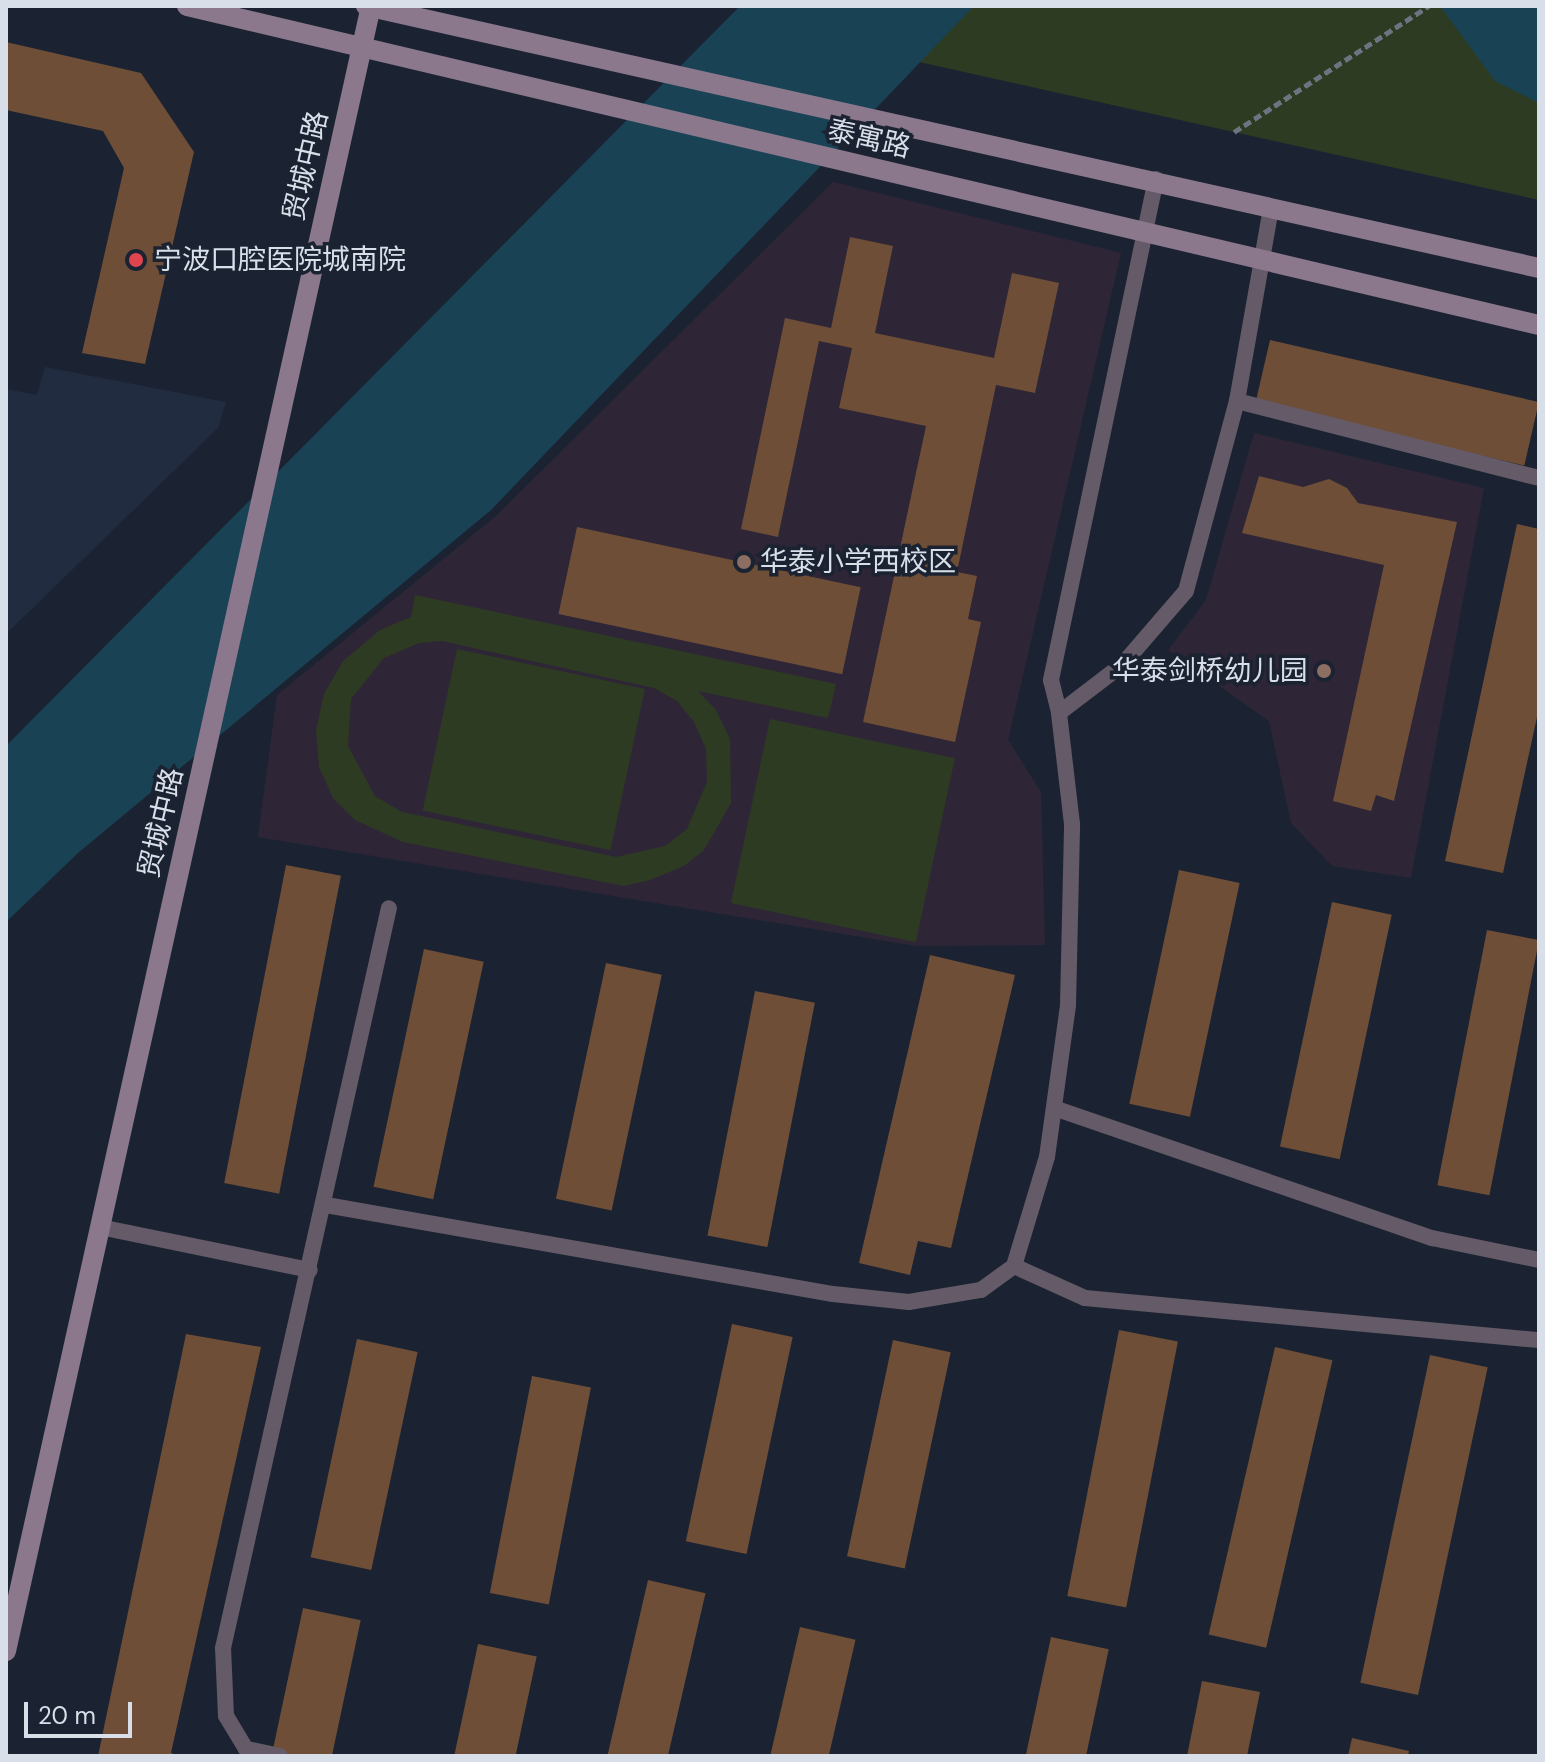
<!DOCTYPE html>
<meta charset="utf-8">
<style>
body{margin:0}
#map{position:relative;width:1545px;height:1762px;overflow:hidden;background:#1b2332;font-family:"DM Sans","Noto Sans SC",sans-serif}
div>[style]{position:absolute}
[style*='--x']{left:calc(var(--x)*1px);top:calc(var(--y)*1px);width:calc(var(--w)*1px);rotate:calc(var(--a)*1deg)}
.built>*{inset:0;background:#222c41}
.education>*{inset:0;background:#2e2636}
.green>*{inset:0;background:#2e3b23;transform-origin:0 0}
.water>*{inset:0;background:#194255}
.building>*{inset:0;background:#6e4e36;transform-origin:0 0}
.path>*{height:5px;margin-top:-2.5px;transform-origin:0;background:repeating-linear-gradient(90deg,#6d7481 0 8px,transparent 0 12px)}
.lane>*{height:16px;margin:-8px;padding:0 8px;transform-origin:8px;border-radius:8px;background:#655a67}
.secondary>*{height:20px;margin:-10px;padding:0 10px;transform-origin:10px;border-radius:10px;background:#8b788d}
.dots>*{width:22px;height:22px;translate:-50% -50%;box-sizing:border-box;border:4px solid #1b2332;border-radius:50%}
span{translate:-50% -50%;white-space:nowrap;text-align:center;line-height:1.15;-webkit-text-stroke:7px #1b2332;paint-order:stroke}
.street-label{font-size:28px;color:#d9dfe9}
.poi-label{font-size:28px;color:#d9dfe9}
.left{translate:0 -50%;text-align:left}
.right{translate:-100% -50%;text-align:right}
.frame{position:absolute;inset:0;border:8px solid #d9dfe9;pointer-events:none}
.scale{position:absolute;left:24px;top:1702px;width:108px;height:36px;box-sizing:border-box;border:4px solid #d9dfe9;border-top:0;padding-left:10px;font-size:24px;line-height:28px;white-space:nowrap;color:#d9dfe9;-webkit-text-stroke:6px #1b2332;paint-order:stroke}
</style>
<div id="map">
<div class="built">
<i style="clip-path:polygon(45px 367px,226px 402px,218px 428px,6px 634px,6px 389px,37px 395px)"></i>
</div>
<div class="education">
<i style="clip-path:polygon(833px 182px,1121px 253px,1008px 740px,1041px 792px,1045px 945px,915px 946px,258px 837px,277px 695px,496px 516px)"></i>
<i style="clip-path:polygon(1254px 433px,1484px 488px,1411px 878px,1332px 866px,1291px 823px,1269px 721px,1168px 650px,1206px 600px)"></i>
</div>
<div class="green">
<i style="clip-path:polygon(952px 6px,1539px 6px,1539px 200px,897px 57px)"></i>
<i style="clip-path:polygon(evenodd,415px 595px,836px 684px,828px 718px,698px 691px,716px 710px,730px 739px,731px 803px,704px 850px,684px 866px,650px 880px,624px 886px,403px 842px,355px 820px,333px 798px,319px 767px,316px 730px,324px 694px,343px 661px,380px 630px,411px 617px,415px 595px,442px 641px,654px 688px,677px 701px,694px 722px,706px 749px,707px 782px,687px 829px,665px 846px,616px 857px,402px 812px,375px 796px,348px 746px,351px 699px,384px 658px,419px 643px,442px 641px)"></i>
<i style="left:457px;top:649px;width:192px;height:165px;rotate:12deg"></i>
<i style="left:770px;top:719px;width:189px;height:188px;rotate:12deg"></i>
</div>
<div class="water">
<i style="clip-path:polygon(740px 6px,974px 6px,491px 510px,78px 853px,6px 922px,6px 746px)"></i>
<i style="clip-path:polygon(1440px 6px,1539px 6px,1539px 103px,1495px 81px)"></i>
</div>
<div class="building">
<i style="clip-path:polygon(6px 42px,141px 73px,194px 152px,145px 364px,82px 353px,124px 168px,103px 131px,6px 110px)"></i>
<i style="clip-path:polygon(850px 237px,893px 246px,875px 333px,994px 358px,1012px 273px,1059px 283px,1035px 393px,996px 385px,957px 572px,977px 576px,968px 619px,981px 622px,955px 742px,863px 722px,926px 426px,839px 408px,852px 348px,819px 341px,778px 537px,741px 529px,785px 318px,831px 328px)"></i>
<i style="left:1270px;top:340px;width:276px;height:65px;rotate:13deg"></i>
<i style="clip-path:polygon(1259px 476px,1303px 487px,1329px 479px,1347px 488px,1358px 503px,1457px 522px,1394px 801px,1376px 795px,1371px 811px,1333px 801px,1384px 565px,1242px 533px)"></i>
<i style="clip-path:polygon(1517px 524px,1539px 529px,1539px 708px,1503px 873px,1445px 861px)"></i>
<i style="left:577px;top:527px;width:290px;height:89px;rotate:12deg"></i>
<i style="left:286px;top:865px;width:56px;height:324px;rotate:11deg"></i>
<i style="left:1179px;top:870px;width:62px;height:239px;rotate:12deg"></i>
<i style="left:1332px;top:902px;width:61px;height:250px;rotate:12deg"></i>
<i style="left:1487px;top:930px;width:53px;height:260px;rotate:11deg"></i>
<i style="left:424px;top:949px;width:61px;height:243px;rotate:12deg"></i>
<i style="clip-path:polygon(930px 955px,1015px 975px,951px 1248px,918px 1241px,910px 1275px,859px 1263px)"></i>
<i style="left:606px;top:963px;width:57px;height:241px;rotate:12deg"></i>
<i style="left:755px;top:991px;width:61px;height:249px;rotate:11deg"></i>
<i style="left:732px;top:1324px;width:62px;height:222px;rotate:12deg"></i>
<i style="left:1119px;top:1330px;width:60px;height:271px;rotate:11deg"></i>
<i style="clip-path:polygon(186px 1334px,261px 1347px,171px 1753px,180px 1756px,98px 1756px)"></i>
<i style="left:357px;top:1339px;width:62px;height:223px;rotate:12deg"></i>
<i style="left:893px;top:1340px;width:59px;height:221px;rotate:12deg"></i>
<i style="left:1275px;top:1347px;width:59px;height:295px;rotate:13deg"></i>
<i style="left:1430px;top:1355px;width:59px;height:335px;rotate:12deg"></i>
<i style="left:532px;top:1376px;width:60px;height:221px;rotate:11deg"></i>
<i style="left:648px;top:1580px;width:59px;height:180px;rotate:13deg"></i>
<i style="left:303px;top:1608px;width:59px;height:151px;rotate:12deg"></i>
<i style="left:800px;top:1627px;width:57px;height:132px;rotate:13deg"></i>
<i style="left:1051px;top:1637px;width:59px;height:122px;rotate:12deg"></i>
<i style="left:478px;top:1644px;width:60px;height:115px;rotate:12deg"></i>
<i style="clip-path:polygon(1202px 1681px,1260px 1692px,1247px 1756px,1187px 1756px)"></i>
<i style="clip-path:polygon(1352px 1738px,1409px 1751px,1408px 1756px,1348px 1756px)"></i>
</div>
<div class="path">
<i style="--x:1234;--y:132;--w:232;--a:-32.9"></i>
</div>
<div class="lane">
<i style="--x:1156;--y:179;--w:512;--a:101.84"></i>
<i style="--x:1051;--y:680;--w:34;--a:76"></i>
<i style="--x:1059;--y:713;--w:81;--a:-37.4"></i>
<i style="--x:1123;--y:664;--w:96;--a:-49.2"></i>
<i style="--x:1186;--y:591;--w:197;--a:-75"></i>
<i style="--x:1237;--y:401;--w:312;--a:14.3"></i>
<i style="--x:1237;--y:401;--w:196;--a:-80"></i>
<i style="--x:1054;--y:1108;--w:400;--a:19"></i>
<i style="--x:1432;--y:1238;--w:109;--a:11.6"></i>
<i style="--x:326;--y:1205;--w:515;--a:9.96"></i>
<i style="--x:833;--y:1294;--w:76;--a:6"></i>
<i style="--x:909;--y:1302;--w:73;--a:-9.5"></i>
<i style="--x:981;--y:1290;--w:41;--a:-36"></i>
<i style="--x:1014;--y:1266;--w:114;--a:-73.2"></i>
<i style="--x:1047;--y:1157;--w:153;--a:-82.1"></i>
<i style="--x:1068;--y:1005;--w:181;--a:-88.7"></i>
<i style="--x:1072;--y:824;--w:112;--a:-96.7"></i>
<i style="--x:100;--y:1227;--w:214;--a:11.6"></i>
<i style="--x:1014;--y:1266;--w:78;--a:24.3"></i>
<i style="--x:1085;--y:1298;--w:456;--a:5.3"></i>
<i style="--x:280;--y:1756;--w:35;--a:-168"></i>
<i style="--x:246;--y:1749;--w:39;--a:-121"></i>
<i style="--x:226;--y:1716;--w:68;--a:-92.5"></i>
<i style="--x:223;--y:1648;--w:758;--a:-77.36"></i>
</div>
<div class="secondary">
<i style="--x:187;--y:6;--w:1389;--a:13.28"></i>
<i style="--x:366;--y:6;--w:1202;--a:12.59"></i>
<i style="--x:6;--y:1651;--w:1685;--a:-77.49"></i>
</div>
<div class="dots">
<i style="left:136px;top:260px;background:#e0444e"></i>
<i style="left:744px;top:562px;background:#8d6e63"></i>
<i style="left:1324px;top:671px;background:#8d6e63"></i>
</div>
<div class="street-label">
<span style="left:869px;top:139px;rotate:13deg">泰寓路</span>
<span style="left:306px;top:166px;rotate:-77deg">贸城中路</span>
<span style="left:161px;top:823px;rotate:-77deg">贸城中路</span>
</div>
<div class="poi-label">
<span class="left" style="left:154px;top:260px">宁波口腔医院城南院</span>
<span class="left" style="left:760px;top:562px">华泰小学西校区</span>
<span class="right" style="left:1308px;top:671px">华泰剑桥幼儿园</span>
</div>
<div class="frame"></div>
<div class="scale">20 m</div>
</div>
